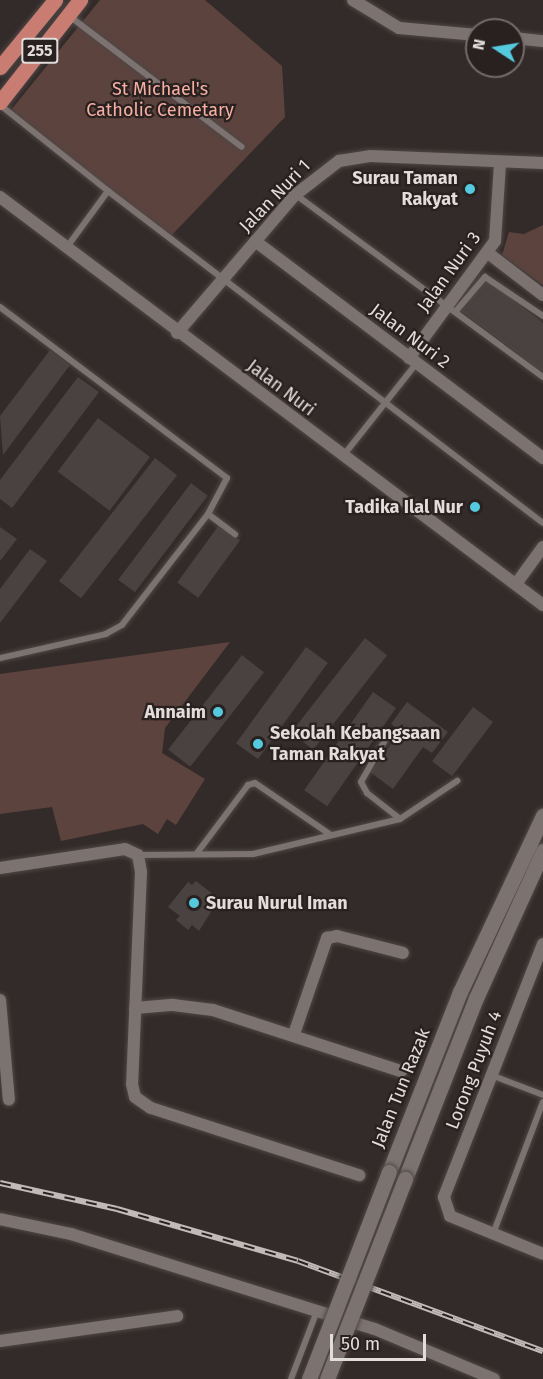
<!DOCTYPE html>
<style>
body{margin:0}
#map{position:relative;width:543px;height:1379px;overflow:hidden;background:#332b29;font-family:"Fira Sans",sans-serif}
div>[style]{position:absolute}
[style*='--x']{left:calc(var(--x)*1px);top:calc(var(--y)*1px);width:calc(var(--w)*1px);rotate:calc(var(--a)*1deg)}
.green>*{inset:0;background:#5d433e}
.building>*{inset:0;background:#4a4240;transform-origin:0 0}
.roads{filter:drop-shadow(0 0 2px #4e4746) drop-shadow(0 0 2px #4e4746)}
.lane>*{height:6px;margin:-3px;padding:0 3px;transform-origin:3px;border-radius:3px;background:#7c7371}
.street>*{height:12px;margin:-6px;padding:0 6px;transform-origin:6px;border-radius:6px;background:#7c7371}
.secondary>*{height:15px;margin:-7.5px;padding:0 7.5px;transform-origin:7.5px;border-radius:7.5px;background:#7c7371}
.primary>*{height:15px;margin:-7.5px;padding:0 7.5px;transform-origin:7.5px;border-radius:7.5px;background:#c97d72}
.rail>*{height:6px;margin-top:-3px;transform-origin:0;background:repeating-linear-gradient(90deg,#292120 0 11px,#c0bab9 0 22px);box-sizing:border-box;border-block:2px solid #c0bab9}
.bridges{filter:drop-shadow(0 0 2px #4e4746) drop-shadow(0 0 2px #4e4746)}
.secondary-bridge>*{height:15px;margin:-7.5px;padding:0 7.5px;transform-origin:7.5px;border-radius:7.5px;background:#7c7371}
.dots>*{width:16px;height:16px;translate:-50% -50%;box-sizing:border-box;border:3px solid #292120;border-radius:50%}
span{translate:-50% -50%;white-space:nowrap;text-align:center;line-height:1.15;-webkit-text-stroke:4.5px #292120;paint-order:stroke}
.shield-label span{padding:2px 4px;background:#292120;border:2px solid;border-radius:4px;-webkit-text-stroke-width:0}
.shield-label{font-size:16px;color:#e2dcdb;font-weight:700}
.park-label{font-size:18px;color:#f6afa2}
.poi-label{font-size:18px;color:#e2dcdb;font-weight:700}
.right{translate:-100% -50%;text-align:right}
.left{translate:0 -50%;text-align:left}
.street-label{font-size:18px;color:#e2dcdb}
.north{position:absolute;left:465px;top:18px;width:60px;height:60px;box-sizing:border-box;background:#292120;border:2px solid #736c6b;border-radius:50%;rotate:282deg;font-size:16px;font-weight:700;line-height:24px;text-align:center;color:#e2dcdb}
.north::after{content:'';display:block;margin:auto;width:21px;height:27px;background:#55cadf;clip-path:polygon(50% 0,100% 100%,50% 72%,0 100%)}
.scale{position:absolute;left:330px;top:1334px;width:96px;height:27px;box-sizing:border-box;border:3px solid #e2dcdb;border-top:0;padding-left:8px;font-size:18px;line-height:21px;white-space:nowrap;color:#e2dcdb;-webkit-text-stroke:4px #292120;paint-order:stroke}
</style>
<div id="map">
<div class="green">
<i style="clip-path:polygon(100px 0,205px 0,282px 66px,285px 117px,170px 237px,11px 110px)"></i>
<i style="clip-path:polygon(543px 225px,543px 285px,502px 255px,509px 232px,524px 234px)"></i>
<i style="clip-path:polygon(230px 642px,165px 728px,162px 753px,205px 779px,176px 825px,167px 819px,158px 834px,143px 824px,61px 841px,52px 807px,0 814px,0 674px)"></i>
</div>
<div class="building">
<i style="clip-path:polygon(486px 279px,543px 323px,543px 373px,461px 311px)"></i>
<i style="clip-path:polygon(50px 350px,70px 365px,3px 455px,0 416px)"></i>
<i style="clip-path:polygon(78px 377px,99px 392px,12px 508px,0 499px,0 480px)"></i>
<i style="left:98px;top:418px;width:65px;height:67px;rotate:37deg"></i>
<i style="left:155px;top:458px;width:28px;height:156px;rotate:38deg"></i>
<i style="left:191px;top:483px;width:21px;height:121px;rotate:37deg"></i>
<i style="left:219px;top:525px;width:26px;height:71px;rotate:36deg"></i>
<i style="clip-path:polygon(0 527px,17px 539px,0 561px)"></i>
<i style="clip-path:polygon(30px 549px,47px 561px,0 623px,0 589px)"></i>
<i style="left:365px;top:638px;width:28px;height:120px;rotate:38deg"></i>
<i style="left:306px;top:647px;width:27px;height:119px;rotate:36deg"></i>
<i style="left:242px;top:655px;width:28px;height:120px;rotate:38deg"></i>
<i style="left:373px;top:692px;width:28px;height:120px;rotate:35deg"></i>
<i style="clip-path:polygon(407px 702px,448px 732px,432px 753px,423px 747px,393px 789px,370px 772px,401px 731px,391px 724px)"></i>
<i style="left:473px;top:707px;width:25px;height:68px;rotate:37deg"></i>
<i style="clip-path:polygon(196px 881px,219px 899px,199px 931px,192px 925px,188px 930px,176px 920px,180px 916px,168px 907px,188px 882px,192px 885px)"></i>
</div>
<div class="roads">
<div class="lane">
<i style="--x:68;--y:15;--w:218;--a:37.2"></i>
<i style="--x:0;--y:105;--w:138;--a:38.5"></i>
<i style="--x:108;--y:191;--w:69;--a:126.2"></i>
<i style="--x:108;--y:191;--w:547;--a:37.35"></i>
<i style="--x:296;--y:195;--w:307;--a:36.4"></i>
<i style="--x:0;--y:307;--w:284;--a:37"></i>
<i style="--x:227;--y:478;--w:41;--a:117.8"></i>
<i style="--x:208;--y:514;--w:140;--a:127.8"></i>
<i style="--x:122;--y:625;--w:18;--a:151"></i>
<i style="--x:106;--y:634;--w:109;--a:167.2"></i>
<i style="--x:456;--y:311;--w:45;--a:-49.5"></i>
<i style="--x:485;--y:277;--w:70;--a:33.9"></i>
<i style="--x:343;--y:456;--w:117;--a:-51.6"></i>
<i style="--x:208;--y:514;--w:34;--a:37"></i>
<i style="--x:388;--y:735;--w:54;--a:119.9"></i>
<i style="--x:361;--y:782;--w:13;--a:61"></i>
<i style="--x:367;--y:793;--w:42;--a:38.2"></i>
<i style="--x:197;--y:853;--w:85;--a:-53.1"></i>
<i style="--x:248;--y:785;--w:7;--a:-16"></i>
<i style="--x:255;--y:783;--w:92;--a:34.4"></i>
<i style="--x:138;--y:855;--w:115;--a:-0.5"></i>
<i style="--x:253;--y:854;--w:151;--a:-13.4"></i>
<i style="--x:400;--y:819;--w:69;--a:-33.7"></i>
<i style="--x:491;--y:1075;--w:56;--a:21"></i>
<i style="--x:493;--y:1234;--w:141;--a:-69.3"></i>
<i style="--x:291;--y:1379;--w:73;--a:-69.1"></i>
</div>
<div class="street">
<i style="--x:353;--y:0;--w:54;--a:31.3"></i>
<i style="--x:399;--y:28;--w:78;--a:5.1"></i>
<i style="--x:513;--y:38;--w:30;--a:6"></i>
<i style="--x:0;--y:197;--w:679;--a:36.92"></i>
<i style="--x:255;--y:241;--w:361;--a:37"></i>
<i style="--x:488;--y:253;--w:69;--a:37.4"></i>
<i style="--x:177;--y:333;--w:182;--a:-49.5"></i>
<i style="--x:295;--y:195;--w:56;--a:-37.7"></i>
<i style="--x:339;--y:161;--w:31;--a:-9"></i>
<i style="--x:370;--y:156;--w:173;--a:2.3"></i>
<i style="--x:409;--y:358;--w:145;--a:-53.7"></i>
<i style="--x:495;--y:241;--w:78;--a:-86.3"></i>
<i style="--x:516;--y:584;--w:46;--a:-53.9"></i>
<i style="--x:0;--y:868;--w:126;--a:-8.6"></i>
<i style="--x:125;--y:849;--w:14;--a:25"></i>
<i style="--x:138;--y:855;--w:17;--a:80"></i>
<i style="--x:141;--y:872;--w:212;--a:92.4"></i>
<i style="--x:132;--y:1084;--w:13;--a:77"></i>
<i style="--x:135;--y:1097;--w:19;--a:35"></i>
<i style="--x:151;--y:1108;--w:219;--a:17.9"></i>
<i style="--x:543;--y:944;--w:272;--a:111.4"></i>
<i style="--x:444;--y:1197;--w:20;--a:72"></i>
<i style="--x:450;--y:1216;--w:100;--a:22.2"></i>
<i style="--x:0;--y:1000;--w:100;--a:84.9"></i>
<i style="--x:135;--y:1008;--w:38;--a:-5"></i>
<i style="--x:173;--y:1005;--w:40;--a:7.1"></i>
<i style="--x:213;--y:1010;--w:198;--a:18"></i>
<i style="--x:294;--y:1034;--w:102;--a:-71"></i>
<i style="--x:327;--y:938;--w:10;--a:-11"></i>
<i style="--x:337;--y:936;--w:68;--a:14.4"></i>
<i style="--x:0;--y:1219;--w:73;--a:11.9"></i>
<i style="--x:71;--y:1234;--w:318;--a:17.4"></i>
<i style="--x:375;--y:1329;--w:129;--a:22.8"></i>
<i style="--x:0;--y:1341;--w:179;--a:-8"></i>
</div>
<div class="secondary">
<i style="--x:389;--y:1172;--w:193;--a:-68.5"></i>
<i style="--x:460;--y:992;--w:195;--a:-64.8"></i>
<i style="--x:405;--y:1179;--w:194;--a:-68.6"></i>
<i style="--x:476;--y:998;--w:162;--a:-65.5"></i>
</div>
<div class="primary">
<i style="--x:0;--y:67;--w:87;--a:-50.6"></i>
<i style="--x:0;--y:102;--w:130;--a:-51.9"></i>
</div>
</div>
<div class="rail">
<i style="--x:0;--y:1183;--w:120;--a:12.5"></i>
<i style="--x:117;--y:1209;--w:188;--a:16"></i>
<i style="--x:298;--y:1261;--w:261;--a:20.2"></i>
</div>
<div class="bridges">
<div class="secondary-bridge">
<i style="--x:309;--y:1379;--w:222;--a:-68.9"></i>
<i style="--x:327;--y:1379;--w:215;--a:-68.7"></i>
</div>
</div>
<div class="dots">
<i style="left:470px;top:189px;background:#55cadf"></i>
<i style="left:475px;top:507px;background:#55cadf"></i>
<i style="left:218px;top:712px;background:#55cadf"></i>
<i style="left:258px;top:744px;background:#55cadf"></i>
<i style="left:194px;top:903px;background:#55cadf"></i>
</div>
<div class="shield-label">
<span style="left:40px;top:51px">255</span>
</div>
<div class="park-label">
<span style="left:160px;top:100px">St Michael's<br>Catholic Cemetary</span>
</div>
<div class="poi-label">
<span class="right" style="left:458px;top:189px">Surau Taman<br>Rakyat</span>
<span class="right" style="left:463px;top:507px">Tadika Ilal Nur</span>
<span class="right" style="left:206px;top:712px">Annaim</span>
<span class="left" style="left:270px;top:744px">Sekolah Kebangsaan<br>Taman Rakyat</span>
<span class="left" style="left:206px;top:903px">Surau Nurul Iman</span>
</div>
<div class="street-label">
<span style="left:275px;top:196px;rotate:-46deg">Jalan Nuri 1</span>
<span style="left:449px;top:272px;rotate:-54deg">Jalan Nuri 3</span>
<span style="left:410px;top:336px;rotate:37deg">Jalan Nuri 2</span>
<span style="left:281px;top:388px;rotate:37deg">Jalan Nuri</span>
<span style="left:474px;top:1070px;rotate:-69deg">Lorong Puyuh 4</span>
<span style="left:401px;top:1088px;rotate:-68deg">Jalan Tun Razak</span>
</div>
<div class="north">N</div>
<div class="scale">50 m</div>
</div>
